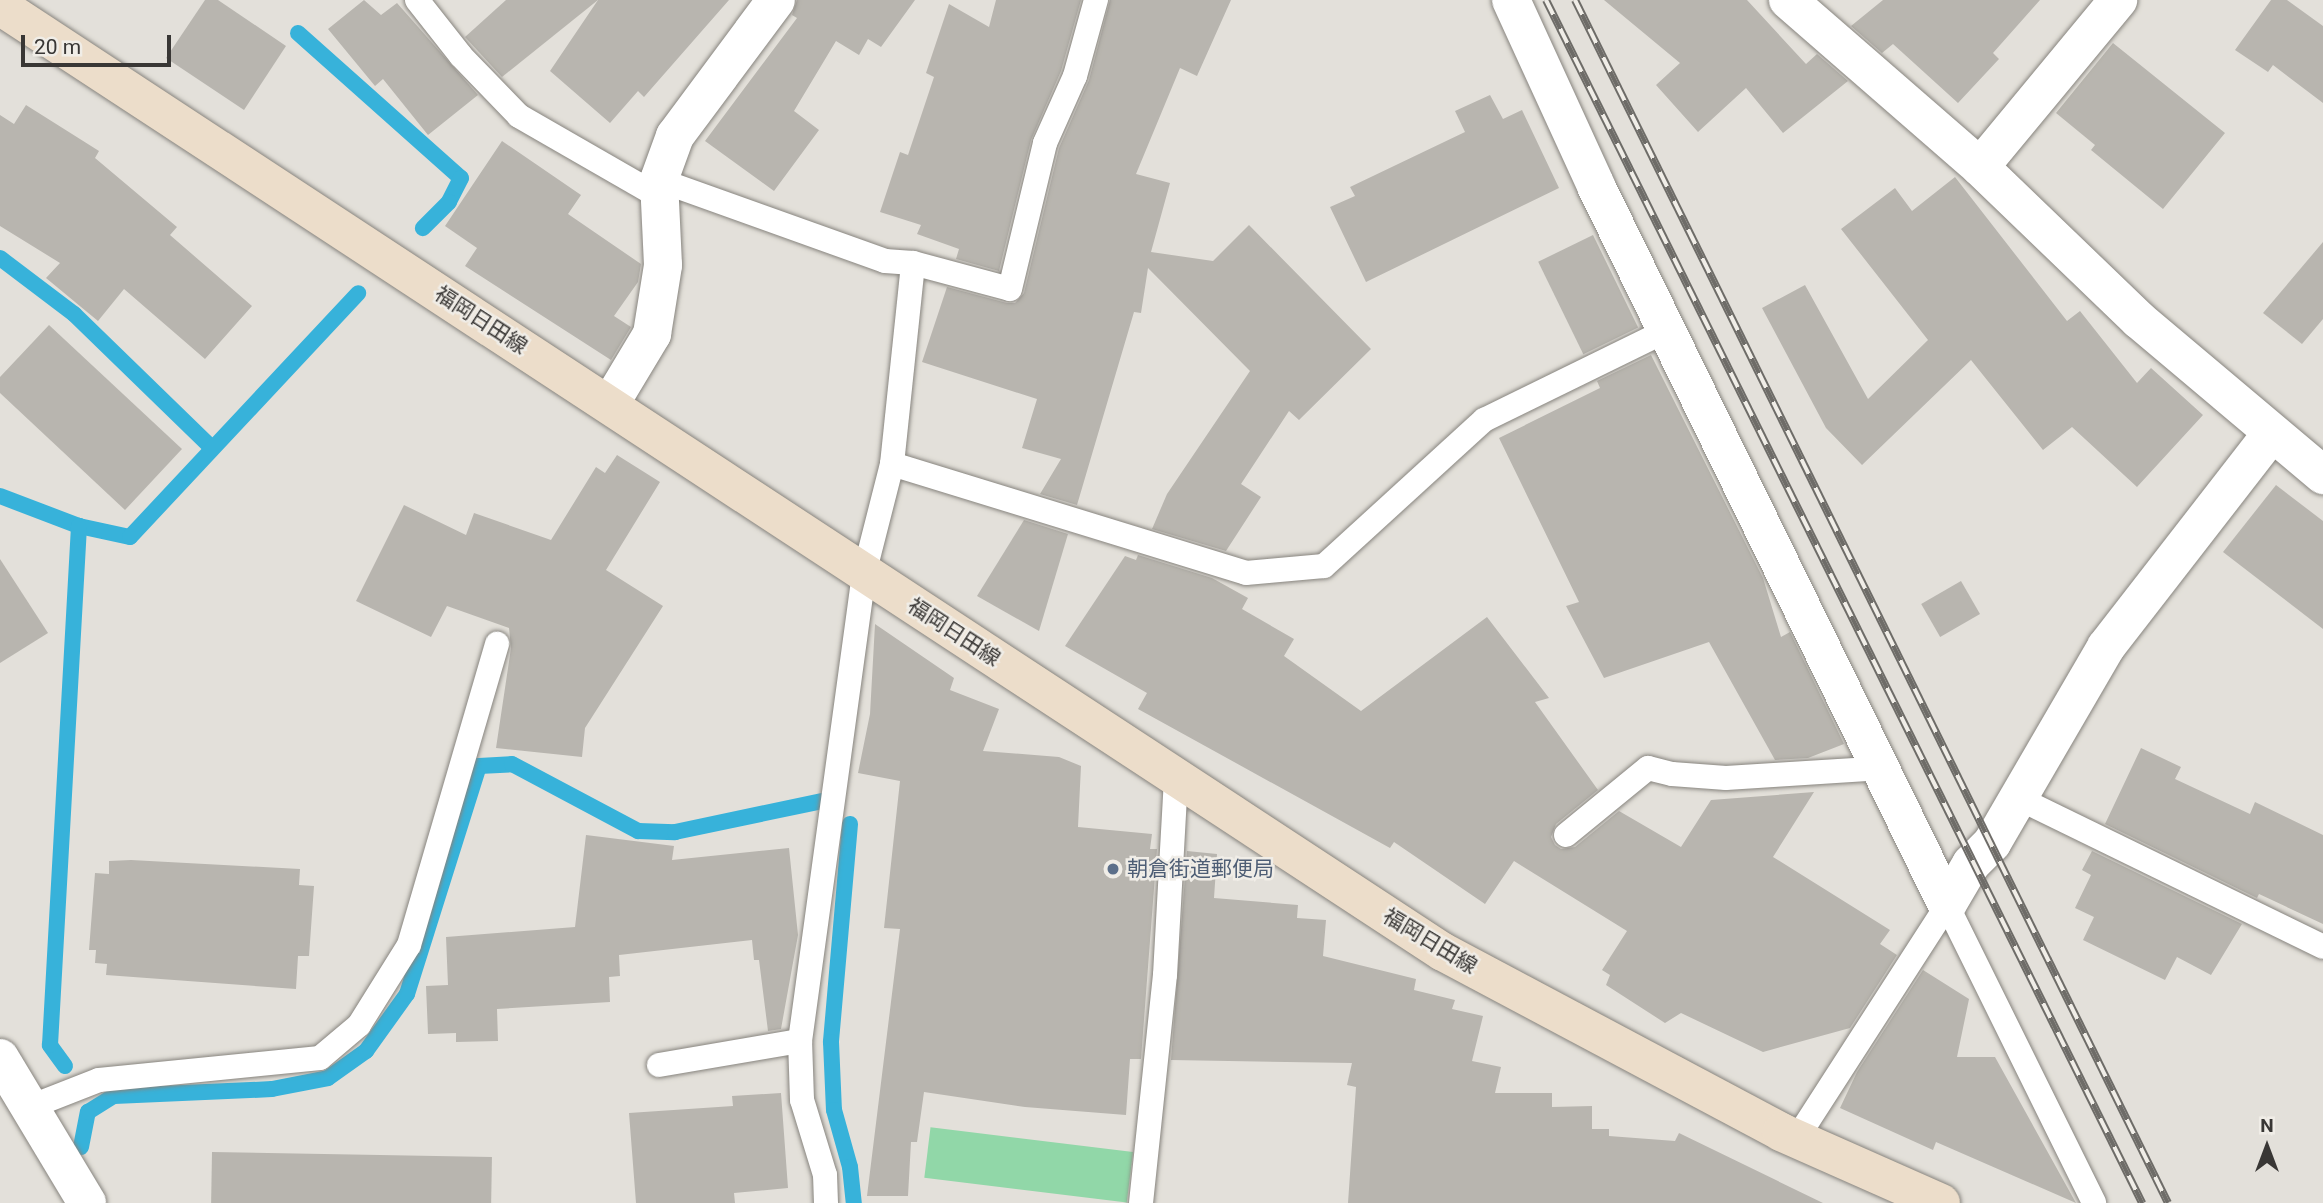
<!DOCTYPE html>
<meta charset="utf-8">
<style>
body{margin:0}
#map{position:relative;width:2323px;height:1203px;overflow:hidden;background:#e3e0da;font-family:Roboto,"Noto Sans JP",sans-serif}
div>[style]{position:absolute}
[style*='--x']{left:calc(var(--x)*1px);top:calc(var(--y)*1px);width:calc(var(--w)*1px);rotate:calc(var(--a)*1deg)}
.green>*{inset:0;background:#91d7a8;transform-origin:0 0}
.stream>*{height:16px;margin:-8px;padding:0 8px;transform-origin:8px;border-radius:8px;background:#37b2da}
.building>*{inset:0;background:#b8b5af;transform-origin:0 0}
.roads{filter:drop-shadow(0 0 2px #87847e) drop-shadow(0 0 2px #87847e)}
.service>*{height:24px;margin:-12px;padding:0 12px;transform-origin:12px;border-radius:12px;background:#fff}
.minor>*{height:38px;margin:-19px;padding:0 19px;transform-origin:19px;border-radius:19px;background:#fff}
.tertiary>*{height:38px;margin:-19px;padding:0 19px;transform-origin:19px;border-radius:19px;background:#fff}
.secondary>*{height:38px;margin:-19px;padding:0 19px;transform-origin:19px;border-radius:19px;background:#ecddca}
.rail>*{height:8px;margin-top:-4px;transform-origin:0;background:repeating-linear-gradient(90deg,#f0ede7 0 16px,#6e6c68 0 32px);box-sizing:border-box;border-block:2px solid #6e6c68}
.dots>*{width:19px;height:19px;translate:-50% -50%;box-sizing:border-box;border:4px solid #f0ede7;border-radius:50%}
span{translate:-50% -50%;white-space:nowrap;text-align:center;line-height:1.15;-webkit-text-stroke:5px #f0ede7;paint-order:stroke}
.street-label{font-size:21px;color:#393735}
.service-label{font-size:21px;color:#4e5e75}
.left{translate:0 -50%;text-align:left}
.north{position:absolute;left:2232px;top:1112px;width:70px;height:70px;-webkit-text-stroke:5px #f0ede7;paint-order:stroke;rotate:0deg;font-size:19px;font-weight:700;line-height:28px;text-align:center;color:#393735}
.north::after{content:'';display:block;margin:auto;width:24px;height:32px;background:#393735;clip-path:polygon(50% 0,100% 100%,50% 72%,0 100%)}
.scale{position:absolute;left:21px;top:35px;width:150px;height:32px;box-sizing:border-box;border:4px solid #393735;border-top:0;padding-left:9px;font-size:21px;line-height:24px;white-space:nowrap;color:#393735;-webkit-text-stroke:5px #f0ede7;paint-order:stroke}
</style>
<div id="map">
<div class="green">
<i style="left:1133px;top:1152px;width:51px;height:204px;rotate:97deg"></i>
</div>
<div class="stream">
<i style="--x:298;--y:33;--w:218;--a:41.7"></i>
<i style="--x:461;--y:178;--w:27;--a:117"></i>
<i style="--x:449;--y:202;--w:37;--a:135"></i>
<i style="--x:0;--y:258;--w:93;--a:37.1"></i>
<i style="--x:74;--y:314;--w:192;--a:44.2"></i>
<i style="--x:0;--y:496;--w:85;--a:20.8"></i>
<i style="--x:79;--y:526;--w:52;--a:12.2"></i>
<i style="--x:130;--y:537;--w:334;--a:-46.9"></i>
<i style="--x:850;--y:824;--w:219;--a:95"></i>
<i style="--x:831;--y:1042;--w:68;--a:87.5"></i>
<i style="--x:834;--y:1110;--w:59;--a:74.3"></i>
<i style="--x:850;--y:1167;--w:36;--a:84"></i>
<i style="--x:65;--y:1066;--w:26;--a:-126"></i>
<i style="--x:50;--y:1045;--w:520;--a:-86.8"></i>
<i style="--x:81;--y:1147;--w:36;--a:-79"></i>
<i style="--x:88;--y:1112;--w:31;--a:-32"></i>
<i style="--x:114;--y:1096;--w:158;--a:-2.5"></i>
<i style="--x:272;--y:1089;--w:57;--a:-11.1"></i>
<i style="--x:328;--y:1078;--w:47;--a:-35.4"></i>
<i style="--x:366;--y:1051;--w:70;--a:-54.3"></i>
<i style="--x:407;--y:994;--w:239;--a:-72.5"></i>
<i style="--x:479;--y:766;--w:33;--a:-3"></i>
<i style="--x:512;--y:764;--w:143;--a:28"></i>
<i style="--x:638;--y:831;--w:37;--a:2"></i>
<i style="--x:675;--y:832;--w:150;--a:-11.9"></i>
</div>
<div class="building">
<i style="clip-path:polygon(205px 0,218px 0,286px 46px,244px 110px,166px 58px)"></i>
<i style="clip-path:polygon(364px 0,381px 15px,397px 3px,478px 95px,428px 135px,383px 79px,375px 86px,328px 29px)"></i>
<i style="clip-path:polygon(506px 0,598px 0,502px 77px,465px 37px)"></i>
<i style="clip-path:polygon(598px 0,729px 0,644px 97px,638px 91px,610px 123px,550px 71px)"></i>
<i style="clip-path:polygon(797px 0,915px 0,881px 47px,868px 39px,859px 55px,836px 41px,794px 111px,819px 130px,774px 191px,705px 141px,797px 18px,792px 15px)"></i>
<i style="clip-path:polygon(996px 0,1081px 0,1061px 71px,1031px 140px,999px 271px,956px 259px,959px 249px,917px 234px,921px 225px,880px 212px,900px 152px,908px 155px,934px 77px,926px 73px,949px 4px,989px 27px)"></i>
<i style="clip-path:polygon(1110px 0,1231px 0,1197px 76px,1180px 68px,1136px 174px,1170px 183px,1151px 252px,1213px 261px,1249px 225px,1371px 349px,1299px 420px,1289px 411px,1241px 484px,1261px 497px,1226px 551px,1152px 529px,1167px 494px,1250px 371px,1148px 268px,1141px 313px,1134px 312px,1077px 505px,1040px 494px,1061px 459px,1022px 448px,1037px 399px,922px 362px,947px 287px,1007px 303px,1015px 303px,1024px 293px,1059px 148px,1089px 80px)"></i>
<i style="clip-path:polygon(1604px 0,1747px 0,1806px 64px,1817px 54px,1848px 81px,1783px 133px,1746px 88px,1698px 132px,1656px 85px,1680px 63px)"></i>
<i style="clip-path:polygon(1883px 0,2040px 0,1993px 53px,1999px 59px,1958px 103px,1893px 44px,1882px 53px,1851px 26px)"></i>
<i style="clip-path:polygon(2271px 0,2287px 0,2323px 26px,2323px 103px,2273px 65px,2268px 72px,2235px 50px)"></i>
<i style="clip-path:polygon(2113px 43px,2225px 133px,2163px 209px,2091px 150px,2095px 145px,2056px 113px)"></i>
<i style="clip-path:polygon(1490px 95px,1503px 119px,1522px 110px,1559px 188px,1366px 282px,1330px 207px,1355px 196px,1350px 187px,1465px 132px,1455px 111px)"></i>
<i style="clip-path:polygon(26px 105px,99px 151px,95px 158px,177px 227px,170px 235px,252px 306px,205px 359px,124px 289px,98px 321px,46px 278px,60px 263px,0 226px,0 115px,14px 124px)"></i>
<i style="clip-path:polygon(502px 141px,581px 195px,568px 214px,641px 264px,638px 282px,614px 316px,631px 327px,611px 360px,465px 266px,477px 248px,445px 226px)"></i>
<i style="clip-path:polygon(1955px 177px,2067px 321px,2080px 311px,2137px 383px,2151px 368px,2203px 415px,2137px 487px,2072px 427px,2043px 450px,1971px 360px,1862px 465px,1826px 428px,1762px 308px,1805px 285px,1868px 399px,1928px 340px,1841px 229px,1895px 188px,1912px 211px)"></i>
<i style="left:1593px;top:235px;width:103px;height:61px;rotate:64deg"></i>
<i style="clip-path:polygon(2323px 242px,2323px 319px,2302px 344px,2263px 313px)"></i>
<i style="clip-path:polygon(49px 325px,182px 449px,125px 510px,0 393px,0 377px)"></i>
<i style="clip-path:polygon(1651px 355px,1763px 578px,1781px 637px,1790px 632px,1844px 744px,1808px 758px,1775px 760px,1709px 642px,1604px 678px,1566px 606px,1579px 602px,1499px 438px,1600px 388px,1597px 381px)"></i>
<i style="clip-path:polygon(617px 455px,660px 482px,606px 570px,663px 606px,585px 728px,582px 757px,496px 748px,511px 648px,509px 628px,447px 606px,431px 637px,356px 601px,404px 505px,466px 535px,474px 513px,551px 540px,596px 467px,605px 473px)"></i>
<i style="clip-path:polygon(2276px 485px,2323px 521px,2323px 629px,2223px 552px)"></i>
<i style="clip-path:polygon(1024px 520px,1068px 534px,1039px 631px,977px 596px)"></i>
<i style="clip-path:polygon(1138px 555px,1212px 578px,1248px 598px,1242px 609px,1294px 639px,1284px 656px,1361px 711px,1487px 617px,1549px 698px,1535px 702px,1598px 790px,1556px 824px,1551px 837px,1555px 845px,1561px 849px,1575px 847px,1619px 811px,1681px 847px,1711px 800px,1814px 792px,1773px 857px,1890px 930px,1880px 944px,1897px 955px,1850px 1028px,1763px 1052px,1681px 1013px,1665px 1023px,1606px 985px,1610px 975px,1602px 970px,1627px 931px,1514px 861px,1485px 904px,1394px 842px,1390px 848px,1138px 709px,1147px 693px,1065px 646px,1125px 556px,1136px 560px)"></i>
<i style="clip-path:polygon(0 559px,48px 633px,0 663px)"></i>
<i style="left:1961px;top:581px;width:38px;height:46px;rotate:60deg"></i>
<i style="clip-path:polygon(875px 624px,954px 678px,950px 690px,999px 709px,983px 751px,1059px 757px,1081px 766px,1078px 827px,1152px 834px,1150px 849px,1157px 849px,1141px 1059px,1130px 1059px,1126px 1115px,1025px 1107px,924px 1092px,917px 1142px,911px 1142px,908px 1196px,867px 1196px,900px 929px,884px 928px,900px 781px,858px 773px,870px 714px)"></i>
<i style="clip-path:polygon(2141px 748px,2181px 767px,2175px 779px,2250px 814px,2255px 802px,2323px 835px,2323px 924px,2259px 894px,2257px 898px,2105px 824px)"></i>
<i style="clip-path:polygon(586px 835px,674px 846px,672px 860px,789px 848px,798px 935px,781px 1029px,768px 1031px,759px 960px,754px 960px,752px 940px,619px 955px,620px 976px,609px 977px,610px 1002px,497px 1009px,498px 1041px,456px 1042px,456px 1033px,428px 1034px,426px 986px,448px 985px,446px 937px,575px 927px)"></i>
<i style="clip-path:polygon(1187px 851px,1217px 854px,1214px 898px,1298px 905px,1297px 918px,1326px 920px,1323px 956px,1416px 979px,1414px 990px,1455px 1000px,1452px 1009px,1483px 1016px,1472px 1061px,1501px 1067px,1495px 1093px,1552px 1093px,1552px 1107px,1592px 1106px,1592px 1129px,1609px 1129px,1609px 1136px,1675px 1141px,1679px 1133px,1823px 1203px,1348px 1203px,1356px 1087px,1347px 1085px,1352px 1063px,1171px 1060px)"></i>
<i style="clip-path:polygon(2092px 851px,2242px 924px,2211px 975px,2177px 957px,2165px 980px,2083px 940px,2094px 917px,2075px 908px,2091px 875px,2082px 870px)"></i>
<i style="clip-path:polygon(131px 860px,300px 869px,299px 885px,314px 886px,309px 956px,298px 956px,296px 989px,106px 975px,107px 964px,95px 963px,96px 950px,89px 950px,95px 873px,109px 874px,109px 861px)"></i>
<i style="clip-path:polygon(1923px 970px,1969px 999px,1957px 1057px,1995px 1057px,2076px 1203px,1936px 1142px,1933px 1150px,1840px 1108px,1857px 1072px)"></i>
<i style="clip-path:polygon(781px 1093px,788px 1188px,734px 1193px,735px 1203px,636px 1203px,629px 1113px,733px 1106px,732px 1096px)"></i>
<i style="left:212px;top:1152px;width:280px;height:51px;rotate:1deg"></i>
</div>
<div class="roads">
<div class="service">
<i style="--x:417;--y:0;--w:71;--a:51.8"></i>
<i style="--x:461;--y:56;--w:83;--a:46"></i>
<i style="--x:519;--y:116;--w:163;--a:29.9"></i>
<i style="--x:659;--y:180;--w:240;--a:19.7"></i>
<i style="--x:885;--y:261;--w:28;--a:4"></i>
<i style="--x:913;--y:263;--w:100;--a:15"></i>
<i style="--x:1010;--y:289;--w:150;--a:-76.5"></i>
<i style="--x:1045;--y:143;--w:73;--a:-65.9"></i>
<i style="--x:1075;--y:76;--w:79;--a:-74.6"></i>
<i style="--x:892;--y:464;--w:202;--a:-84"></i>
<i style="--x:2018;--y:798;--w:339;--a:26"></i>
<i style="--x:1566;--y:835;--w:106;--a:-39.3"></i>
<i style="--x:1648;--y:768;--w:25;--a:14"></i>
<i style="--x:1672;--y:774;--w:54;--a:4.2"></i>
<i style="--x:1726;--y:778;--w:157;--a:-3.6"></i>
<i style="--x:1947;--y:905;--w:332;--a:63.7"></i>
<i style="--x:659;--y:1065;--w:143;--a:-9.7"></i>
<i style="--x:30;--y:1107;--w:74;--a:-21.4"></i>
<i style="--x:99;--y:1080;--w:222;--a:-5.7"></i>
<i style="--x:320;--y:1058;--w:51;--a:-40.2"></i>
<i style="--x:359;--y:1025;--w:94;--a:-58"></i>
<i style="--x:409;--y:945;--w:314;--a:-73.7"></i>
<i style="--x:1797;--y:1138;--w:277;--a:-57.2"></i>
<i style="--x:826;--y:1203;--w:28;--a:-92"></i>
<i style="--x:825;--y:1175;--w:78;--a:-107"></i>
<i style="--x:802;--y:1100;--w:59;--a:-91.9"></i>
<i style="--x:800;--y:1041;--w:471;--a:-82.2"></i>
<i style="--x:864;--y:574;--w:114;--a:-75.7"></i>
<i style="--x:892;--y:464;--w:370;--a:17.1"></i>
<i style="--x:1246;--y:573;--w:78;--a:-5.1"></i>
<i style="--x:1324;--y:566;--w:217;--a:-42.4"></i>
<i style="--x:1484;--y:420;--w:205;--a:-26.1"></i>
<i style="--x:1141;--y:1203;--w:229;--a:-84"></i>
<i style="--x:1165;--y:975;--w:196;--a:-86.8"></i>
</div>
<div class="minor">
<i style="--x:1511;--y:0;--w:205;--a:65.4"></i>
<i style="--x:1596;--y:186;--w:800;--a:63.98"></i>
<i style="--x:1788;--y:0;--w:254;--a:41"></i>
<i style="--x:1980;--y:167;--w:221;--a:43.9"></i>
<i style="--x:2139;--y:320;--w:241;--a:40.1"></i>
<i style="--x:1980;--y:167;--w:217;--a:-50.4"></i>
<i style="--x:610;--y:404;--w:82;--a:-59"></i>
<i style="--x:652;--y:334;--w:70;--a:-80.9"></i>
<i style="--x:663;--y:265;--w:85;--a:-92.7"></i>
<i style="--x:659;--y:180;--w:47;--a:-70"></i>
<i style="--x:675;--y:136;--w:169;--a:-53.4"></i>
<i style="--x:1947;--y:905;--w:48;--a:-59.7"></i>
<i style="--x:1971;--y:864;--w:30;--a:-45"></i>
<i style="--x:1992;--y:843;--w:227;--a:-59.8"></i>
<i style="--x:2106;--y:647;--w:269;--a:-52.2"></i>
</div>
<div class="tertiary">
<i style="--x:0;--y:1058;--w:169;--a:59"></i>
</div>
<div class="secondary">
<i style="--x:0;--y:6;--w:1725;--a:33.25"></i>
<i style="--x:1443;--y:952;--w:383;--a:28"></i>
<i style="--x:1781;--y:1132;--w:175;--a:23.9"></i>
</div>
</div>
<div class="rail">
<i style="--x:1546;--y:0;--w:1343;--a:63.64"></i>
<i style="--x:1575;--y:0;--w:1341;--a:63.76"></i>
</div>
<div class="dots">
<i style="left:1113px;top:869px;background:#5c6f8a"></i>
</div>
<div class="street-label">
<span style="left:481px;top:320px;rotate:33deg">福岡日田線</span>
<span style="left:954px;top:632px;rotate:33deg">福岡日田線</span>
<span style="left:1430px;top:941px;rotate:31deg">福岡日田線</span>
</div>
<div class="service-label">
<span class="left" style="left:1127px;top:869px">朝倉街道郵便局</span>
</div>
<div class="north">N</div>
<div class="scale">20 m</div>
</div>
